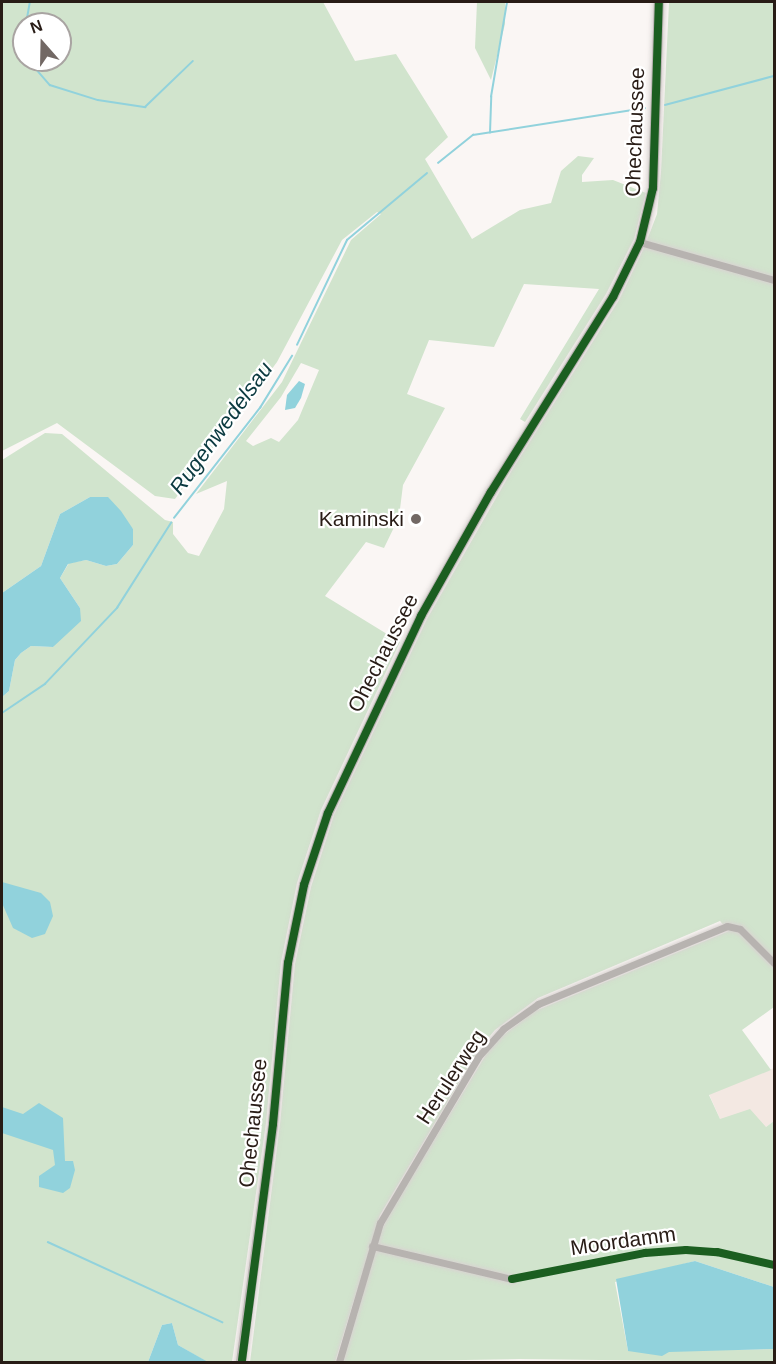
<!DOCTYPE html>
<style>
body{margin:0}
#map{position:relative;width:776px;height:1364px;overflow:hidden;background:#faf6f4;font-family:Helvetica,sans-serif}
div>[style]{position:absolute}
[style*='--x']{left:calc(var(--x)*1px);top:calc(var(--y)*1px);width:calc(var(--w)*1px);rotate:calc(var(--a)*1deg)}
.built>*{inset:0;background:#f3e8e2}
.green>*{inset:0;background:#d1e4cd}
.water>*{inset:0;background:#91d2dc}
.stream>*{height:1.5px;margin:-0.75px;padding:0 0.75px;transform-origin:0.75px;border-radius:0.75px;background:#91d2dc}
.roads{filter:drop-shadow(0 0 2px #d8d3d1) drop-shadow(0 0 2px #d8d3d1)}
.minor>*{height:7px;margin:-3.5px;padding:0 3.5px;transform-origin:3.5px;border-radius:3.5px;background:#b7b3b0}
.primary>*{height:10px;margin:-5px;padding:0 5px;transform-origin:5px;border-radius:5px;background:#bab5b3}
.cycleway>*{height:8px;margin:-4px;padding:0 4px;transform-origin:4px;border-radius:4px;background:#1b5e20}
.dots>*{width:16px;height:16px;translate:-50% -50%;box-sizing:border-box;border:3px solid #fff;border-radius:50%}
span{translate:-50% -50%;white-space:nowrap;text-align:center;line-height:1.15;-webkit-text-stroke:4.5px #fff;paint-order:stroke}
.street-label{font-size:21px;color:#281c16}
.poi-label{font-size:21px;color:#281c16}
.right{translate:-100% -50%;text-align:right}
.water-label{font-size:22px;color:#0a393f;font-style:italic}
.frame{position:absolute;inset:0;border:3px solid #281c16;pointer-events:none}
.north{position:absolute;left:12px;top:12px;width:60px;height:60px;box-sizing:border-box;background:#fff;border:2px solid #a9a4a2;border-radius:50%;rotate:340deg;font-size:16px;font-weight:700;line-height:24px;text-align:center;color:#281c16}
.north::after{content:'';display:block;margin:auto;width:21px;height:27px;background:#726864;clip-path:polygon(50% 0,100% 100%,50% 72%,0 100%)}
</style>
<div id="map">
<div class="built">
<i style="clip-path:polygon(774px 1068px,774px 1121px,766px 1127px,720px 1119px,709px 1094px)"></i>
</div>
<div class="green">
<i style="clip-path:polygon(evenodd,2px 2px,323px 2px,355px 61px,396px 54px,448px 137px,425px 159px,472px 239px,520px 210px,551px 203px,561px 171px,578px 156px,594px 158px,582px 175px,582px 182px,613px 180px,646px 193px,634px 239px,606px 294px,525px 422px,520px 419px,599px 289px,524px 284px,494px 347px,429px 340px,407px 394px,445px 408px,403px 485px,399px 517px,384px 548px,366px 542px,325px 596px,400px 642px,321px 810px,297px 883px,281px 962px,266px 1123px,232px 1362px,207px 1362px,178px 1345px,172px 1323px,162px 1325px,148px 1362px,2px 1362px,2px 697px,9px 691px,15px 660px,21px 653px,31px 646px,53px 647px,80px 608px,60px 578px,69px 563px,86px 560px,106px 566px,117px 564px,133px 545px,133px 529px,90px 497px,60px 514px,41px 566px,2px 593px,2px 460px,45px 433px,62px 434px,165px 520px,173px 522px,173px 534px,188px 553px,199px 556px,224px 509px,227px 481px,196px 494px,282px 382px,351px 240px,381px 214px,377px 212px,342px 240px,277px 362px,175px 499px,155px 496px,57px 423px,2px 451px,2px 2px,24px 24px,60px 24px,60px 60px,24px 60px,24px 24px,2px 2px,301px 363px,319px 370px,298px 420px,279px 442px,271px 438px,253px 446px,246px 441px,281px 397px,301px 363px)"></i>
<i style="clip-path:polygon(477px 2px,505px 2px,505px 24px,491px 80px,475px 48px)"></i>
<i style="clip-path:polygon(669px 2px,774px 2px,774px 1007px,742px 1030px,771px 1070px,709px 1095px,720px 1119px,750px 1109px,766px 1127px,774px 1121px,774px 1287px,695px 1261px,615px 1282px,628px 1351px,774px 1349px,774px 1362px,519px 1359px,343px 1362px,376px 1243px,388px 1216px,493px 1043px,535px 1011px,729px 931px,720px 921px,538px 998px,495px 1030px,479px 1049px,380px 1215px,335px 1362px,250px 1362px,280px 1124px,295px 964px,311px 887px,334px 815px,427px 619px,512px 470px,619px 300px,644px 248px,657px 214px,661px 172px)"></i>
</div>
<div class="water">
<i style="clip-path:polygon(299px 381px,305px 384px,301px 398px,295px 408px,285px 410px,287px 395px)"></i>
<i style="clip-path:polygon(90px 497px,108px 497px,121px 511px,133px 529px,133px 545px,117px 564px,106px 566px,86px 560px,68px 564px,60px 578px,80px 608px,81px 621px,53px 647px,31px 646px,21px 653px,15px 660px,9px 691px,2px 697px,2px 593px,41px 566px,60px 514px)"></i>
<i style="clip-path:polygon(2px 882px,41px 893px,50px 902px,53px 916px,45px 934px,32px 938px,13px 928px,2px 903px)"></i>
<i style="clip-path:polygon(39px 1103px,63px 1118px,65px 1161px,73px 1161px,75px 1170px,70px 1188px,63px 1193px,39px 1187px,39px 1176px,55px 1165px,53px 1150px,2px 1133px,2px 1107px,23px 1114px)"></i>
<i style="clip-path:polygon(695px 1261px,774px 1287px,774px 1349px,669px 1352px,662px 1356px,628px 1351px,616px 1279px)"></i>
<i style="clip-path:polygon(172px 1323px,178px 1345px,208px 1362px,148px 1362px,162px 1325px)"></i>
</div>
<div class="stream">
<i style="--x:26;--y:24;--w:22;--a:-80"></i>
<i style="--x:38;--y:65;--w:5;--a:-79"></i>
<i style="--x:37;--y:70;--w:20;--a:49"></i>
<i style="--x:50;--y:85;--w:50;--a:17.4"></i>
<i style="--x:98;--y:100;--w:48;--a:8.5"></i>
<i style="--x:145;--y:107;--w:66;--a:-43.8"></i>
<i style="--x:665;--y:105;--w:113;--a:-14.9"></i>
<i style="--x:490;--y:133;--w:36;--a:-88"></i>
<i style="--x:491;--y:97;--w:96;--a:-80.4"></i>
<i style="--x:438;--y:163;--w:45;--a:-38.7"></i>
<i style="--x:473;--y:135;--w:174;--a:-8.9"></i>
<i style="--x:297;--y:345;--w:116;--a:-64.5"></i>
<i style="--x:347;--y:240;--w:104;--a:-39.9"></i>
<i style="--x:174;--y:518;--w:140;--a:-52"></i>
<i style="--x:260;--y:408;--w:61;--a:-58.4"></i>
<i style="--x:2;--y:713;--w:52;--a:-34"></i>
<i style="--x:45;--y:684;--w:105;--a:-46.5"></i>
<i style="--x:117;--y:608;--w:101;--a:-57.6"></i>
<i style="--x:48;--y:1242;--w:192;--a:24.7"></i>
</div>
<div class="roads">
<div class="minor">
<i style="--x:640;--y:242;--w:139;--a:15.8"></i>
<i style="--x:372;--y:1246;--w:144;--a:13.3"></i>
<i style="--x:339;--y:1362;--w:145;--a:-73.6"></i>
<i style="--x:380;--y:1223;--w:193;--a:-59.4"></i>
<i style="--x:478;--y:1057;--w:38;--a:-48"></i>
<i style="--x:503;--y:1029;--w:43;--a:-35.5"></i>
<i style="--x:538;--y:1004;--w:204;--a:-22.4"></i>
<i style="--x:727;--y:926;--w:13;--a:13"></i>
<i style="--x:740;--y:929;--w:48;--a:45"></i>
</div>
<div class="primary">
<i style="--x:241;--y:1362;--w:240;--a:-82.3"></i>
<i style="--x:273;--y:1124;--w:162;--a:-84.7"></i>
<i style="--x:288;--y:963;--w:80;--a:-78.4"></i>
<i style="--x:304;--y:885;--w:76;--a:-71.6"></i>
<i style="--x:328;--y:813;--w:218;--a:-64.7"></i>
<i style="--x:421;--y:616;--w:142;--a:-60.6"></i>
<i style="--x:491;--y:492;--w:230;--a:-58"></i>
<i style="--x:613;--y:297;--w:61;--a:-63.9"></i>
<i style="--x:640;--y:242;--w:56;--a:-76.5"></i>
<i style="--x:653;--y:188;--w:186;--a:-88.2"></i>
</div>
</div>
<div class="cycleway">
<i style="--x:512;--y:1279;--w:136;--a:-11.1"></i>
<i style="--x:645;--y:1253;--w:41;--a:-4.2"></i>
<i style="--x:686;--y:1250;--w:31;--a:4"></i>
<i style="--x:717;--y:1252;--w:58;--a:12.8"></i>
<i style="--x:242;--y:1360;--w:238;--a:-82.5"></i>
<i style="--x:273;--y:1124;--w:162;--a:-84.7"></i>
<i style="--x:288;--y:963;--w:80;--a:-78.4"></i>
<i style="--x:304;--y:885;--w:76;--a:-71.6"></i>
<i style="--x:328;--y:813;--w:218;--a:-64.7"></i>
<i style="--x:421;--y:616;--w:142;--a:-60.6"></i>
<i style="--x:491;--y:492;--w:230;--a:-58"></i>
<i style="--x:613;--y:297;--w:61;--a:-63.9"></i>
<i style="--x:640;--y:242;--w:56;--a:-76.5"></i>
<i style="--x:653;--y:188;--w:186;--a:-88.2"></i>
</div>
<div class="dots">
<i style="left:416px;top:519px;background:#726864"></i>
</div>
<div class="street-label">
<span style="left:635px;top:132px;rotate:-88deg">Ohechaussee</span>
<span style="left:383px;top:653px;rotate:-63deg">Ohechaussee</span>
<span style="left:451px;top:1077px;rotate:-57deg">Herulerweg</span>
<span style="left:253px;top:1123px;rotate:-84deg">Ohechaussee</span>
<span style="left:623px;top:1241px;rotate:-8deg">Moordamm</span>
</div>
<div class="poi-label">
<span class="right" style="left:404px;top:519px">Kaminski</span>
</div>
<div class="water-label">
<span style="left:221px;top:428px;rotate:-54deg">Rugenwedelsau</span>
</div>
<div class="frame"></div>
<div class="north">N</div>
</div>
